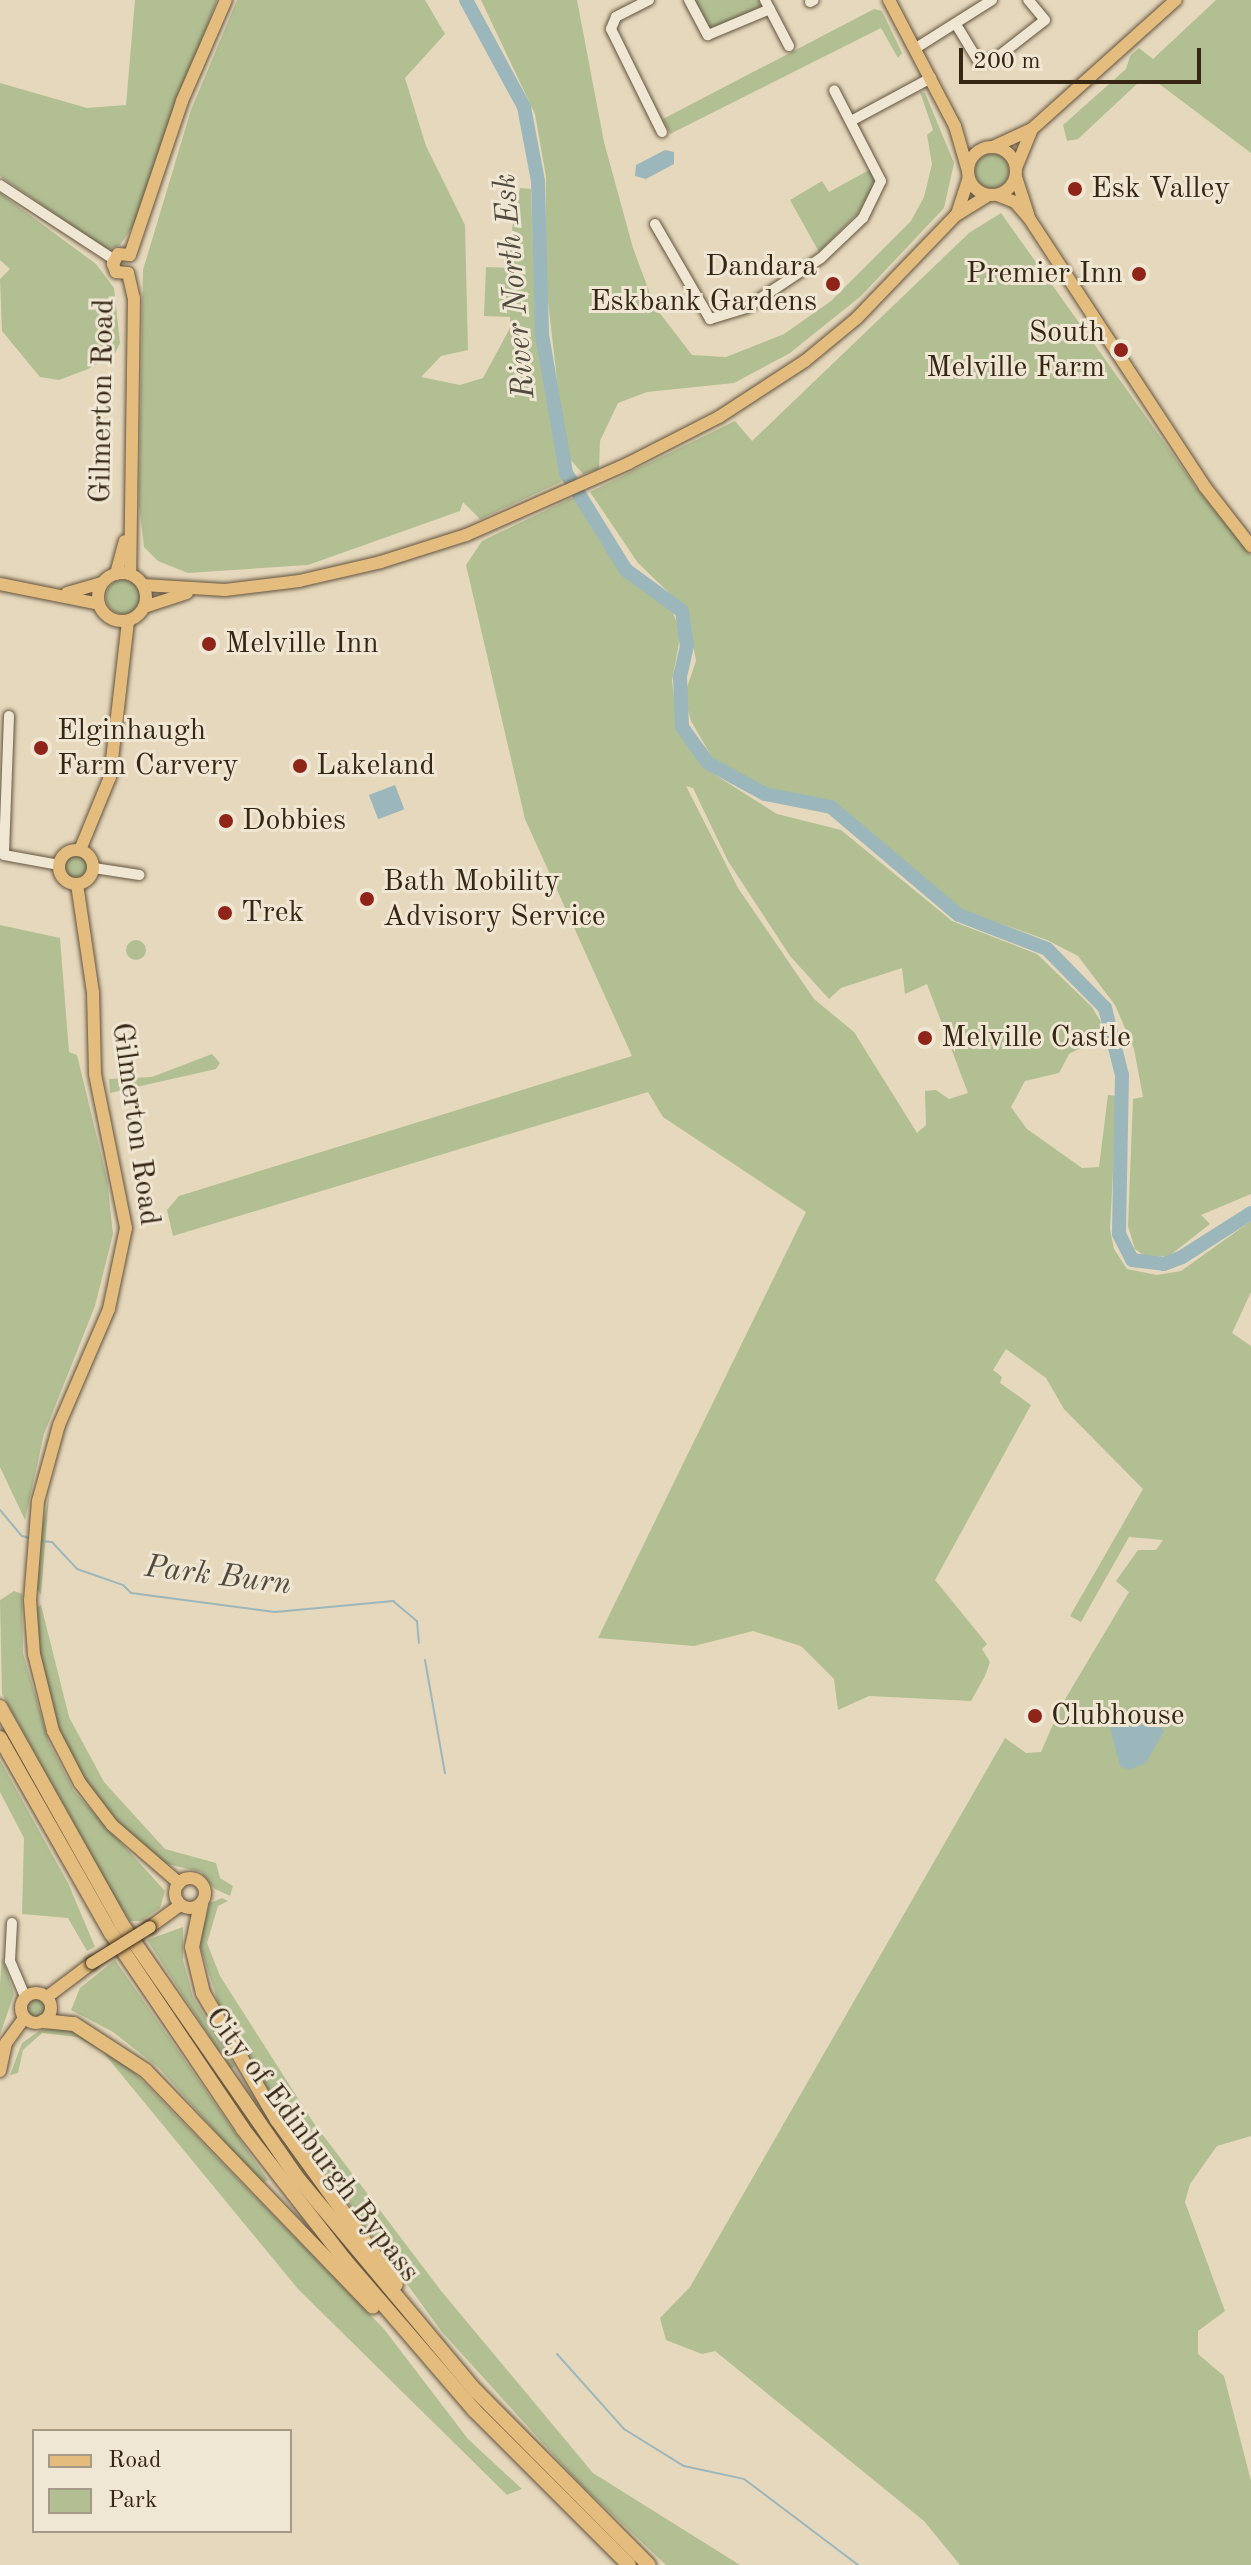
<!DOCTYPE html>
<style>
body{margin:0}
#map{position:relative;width:1251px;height:2565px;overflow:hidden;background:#e6d8bc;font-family:"Old Standard TT",serif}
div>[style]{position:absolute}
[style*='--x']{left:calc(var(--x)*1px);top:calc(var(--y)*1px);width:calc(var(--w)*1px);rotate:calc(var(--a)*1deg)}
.green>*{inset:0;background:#b2bf93}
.round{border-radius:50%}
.water>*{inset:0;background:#9cb7bb;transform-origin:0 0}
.stream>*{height:2px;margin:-1px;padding:0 1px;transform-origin:1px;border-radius:1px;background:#9cb7bb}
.river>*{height:14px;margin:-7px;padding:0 7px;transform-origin:7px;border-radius:7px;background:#9cb7bb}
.roads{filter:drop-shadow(0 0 2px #62533e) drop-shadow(0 0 2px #62533e)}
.minor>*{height:10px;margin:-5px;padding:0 5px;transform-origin:5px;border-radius:5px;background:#efe6d3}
.major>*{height:12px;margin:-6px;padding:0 6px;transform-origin:6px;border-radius:6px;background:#e3bc7e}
.major>.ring{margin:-6px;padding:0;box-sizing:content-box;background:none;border:12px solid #e3bc7e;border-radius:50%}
.highway>*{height:14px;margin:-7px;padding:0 7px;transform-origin:7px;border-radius:7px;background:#e3bc7e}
.bridges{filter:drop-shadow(0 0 2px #362714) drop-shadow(0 0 2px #362714)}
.major-bridge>*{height:12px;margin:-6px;padding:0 6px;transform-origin:6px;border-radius:6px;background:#e3bc7e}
.dots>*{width:22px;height:22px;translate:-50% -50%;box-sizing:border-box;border:4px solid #efe6d3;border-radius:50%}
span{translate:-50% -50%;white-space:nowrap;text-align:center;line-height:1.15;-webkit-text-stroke:6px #efe6d3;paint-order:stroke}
.poi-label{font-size:30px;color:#362714}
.left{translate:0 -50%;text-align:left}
.right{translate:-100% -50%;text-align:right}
.street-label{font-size:30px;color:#362714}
.water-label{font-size:32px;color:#504b3e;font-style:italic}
.legend{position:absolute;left:32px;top:2429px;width:260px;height:104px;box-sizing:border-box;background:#efe6d3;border:2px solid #a59a87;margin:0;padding:10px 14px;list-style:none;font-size:24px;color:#362714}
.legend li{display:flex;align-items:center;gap:16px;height:40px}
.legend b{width:40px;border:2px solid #a59a87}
.scale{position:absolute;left:959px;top:48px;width:242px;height:36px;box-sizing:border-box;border:4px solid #362714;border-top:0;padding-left:10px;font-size:24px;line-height:28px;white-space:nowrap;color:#362714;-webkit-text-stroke:6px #efe6d3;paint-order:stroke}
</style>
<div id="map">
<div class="green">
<i style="clip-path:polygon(135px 0,217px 0,133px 226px,120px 245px,107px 250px,0 176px,0 83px,87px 108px,126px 105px)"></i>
<i style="clip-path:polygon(237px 0,425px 0,445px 34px,405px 78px,426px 146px,465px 225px,468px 350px,441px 356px,421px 377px,460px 385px,483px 378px,510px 328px,510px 317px,484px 316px,486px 267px,512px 268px,507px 255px,520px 188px,531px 189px,536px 333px,563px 481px,480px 519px,463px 502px,460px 511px,308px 565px,188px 573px,158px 561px,144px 547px,139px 505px,143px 270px,191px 110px)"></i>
<i style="clip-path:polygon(481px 0,577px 0,604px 142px,633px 248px,655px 307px,692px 355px,726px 357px,784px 334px,831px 301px,911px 221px,924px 197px,932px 164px,927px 135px,933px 130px,920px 92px,925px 93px,954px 163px,944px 208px,861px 296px,790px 353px,734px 383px,647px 392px,618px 403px,600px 441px,599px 469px,583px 474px,570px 459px,562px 423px,546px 284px,546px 177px,535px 114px)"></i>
<i style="clip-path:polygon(694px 0,759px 0,760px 7px,717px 30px,709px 29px)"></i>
<i style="clip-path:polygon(1216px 0,1251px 0,1251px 153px,1158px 83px,1150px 82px,1138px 83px,1078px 139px,1067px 141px,1063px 125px,1126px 69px,1130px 56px,1139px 48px,1153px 59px)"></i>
<i style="clip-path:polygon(874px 9px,882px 11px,902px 53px,898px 58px,881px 28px,670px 134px,663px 119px)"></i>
<i class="round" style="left:975px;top:154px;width:34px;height:34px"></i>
<i style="clip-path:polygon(871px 169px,875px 183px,862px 209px,819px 252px,790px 200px,822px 181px,829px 192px)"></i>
<i style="clip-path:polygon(0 193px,96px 264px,114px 288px,120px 343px,115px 353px,88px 369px,59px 380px,40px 377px,2px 331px,0 279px,10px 269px,0 260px)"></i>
<i style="clip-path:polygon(1001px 213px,1198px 490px,1251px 555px,1251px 1194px,1201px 1215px,1210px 1224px,1169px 1256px,1146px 1257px,1135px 1249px,1128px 1226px,1133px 1099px,1143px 1097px,1134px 1049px,1115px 1005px,1078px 956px,1047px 940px,959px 909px,832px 803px,766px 790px,713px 759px,691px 721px,684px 696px,696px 661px,687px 610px,638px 563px,590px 492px,735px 421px,752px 441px,969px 233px)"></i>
<i style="clip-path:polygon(evenodd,574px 497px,613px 560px,669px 604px,681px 632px,672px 681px,678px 729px,709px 771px,777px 814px,841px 830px,952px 921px,1037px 954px,1092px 1007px,1108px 1034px,1069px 1054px,1059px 1073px,1025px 1081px,1011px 1107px,1027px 1129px,1082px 1168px,1099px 1167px,1108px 1095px,1117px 1096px,1110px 1229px,1114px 1249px,1127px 1269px,1157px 1275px,1181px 1271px,1251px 1221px,1251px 1292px,1232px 1333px,1251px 1346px,1251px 2136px,1217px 2146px,1190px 2184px,1185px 2202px,1225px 2311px,1198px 2331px,1198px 2354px,1224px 2376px,1251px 2481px,1251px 2565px,960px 2565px,924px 2521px,715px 2351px,702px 2354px,666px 2340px,660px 2318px,690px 2287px,1005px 1738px,1026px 1753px,1041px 1752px,1061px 1706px,1129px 1592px,1116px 1581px,1138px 1550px,1156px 1550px,1163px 1540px,1129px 1537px,1081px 1622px,1070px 1616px,1143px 1489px,1064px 1409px,1046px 1378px,1006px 1349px,993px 1370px,1002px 1377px,1000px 1383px,1031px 1405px,935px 1580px,987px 1644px,982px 1649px,990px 1662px,985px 1676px,971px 1701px,869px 1696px,838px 1710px,834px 1679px,801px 1646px,753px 1631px,694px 1646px,598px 1638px,806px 1212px,663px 1117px,648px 1092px,173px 1236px,167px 1210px,179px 1196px,632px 1056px,525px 819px,466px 565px,482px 541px,574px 497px,686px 786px,693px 788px,728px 861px,790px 956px,829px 999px,841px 988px,902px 968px,905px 994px,927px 984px,968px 1093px,949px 1099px,936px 1090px,925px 1091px,926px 1125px,917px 1133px,854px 1032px,814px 999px,738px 888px,686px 786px)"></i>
<i class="round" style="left:106px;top:580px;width:34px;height:34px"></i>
<i class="round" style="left:65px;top:855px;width:24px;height:24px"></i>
<i style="clip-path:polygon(0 925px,60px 938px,69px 1052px,77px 1055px,107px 1179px,113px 1234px,95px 1306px,44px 1434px,25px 1520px,0 1467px)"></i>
<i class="round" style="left:126px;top:940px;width:20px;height:20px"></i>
<i style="clip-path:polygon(212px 1054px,220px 1063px,216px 1069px,110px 1093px,109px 1079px,152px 1077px)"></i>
<i style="clip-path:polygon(49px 1496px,41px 1595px,42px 1596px,37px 1589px,40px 1537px)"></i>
<i style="clip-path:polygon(14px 1591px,22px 1594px,23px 1653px,49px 1743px,74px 1791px,165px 1891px,160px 1908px,141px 1921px,130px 1921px,117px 1901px,2px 1694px,0 1600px)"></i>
<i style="clip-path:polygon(41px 1605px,69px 1717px,104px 1782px,165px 1849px,216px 1863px,220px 1878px,233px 1886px,230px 1896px,215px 1889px,201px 1872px,163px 1863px,133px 1840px,95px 1798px,57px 1729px,39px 1653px,36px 1608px)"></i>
<i style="clip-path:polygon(0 1760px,68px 1883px,95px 1947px,87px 1951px,68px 1918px,22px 1914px,24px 1838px,0 1792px)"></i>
<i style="clip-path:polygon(222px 1898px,228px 1901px,218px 1906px,207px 1943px,220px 1976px,313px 2122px,442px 2292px,593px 2473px,740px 2565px,666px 2565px,578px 2482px,442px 2332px,274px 2102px,219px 2005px,199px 1942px,210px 1903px)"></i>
<i style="clip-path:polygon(183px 1927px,183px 1960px,193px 1997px,235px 2066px,231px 2069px,147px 1940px)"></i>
<i style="clip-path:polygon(2px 1957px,14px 1994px,0 2035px,0 1984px)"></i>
<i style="clip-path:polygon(115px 1960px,268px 2180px,262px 2184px,159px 2068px,113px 2032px,71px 2010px,80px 1988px)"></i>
<i class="round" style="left:27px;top:1999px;width:18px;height:18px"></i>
<i style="clip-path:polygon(58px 2027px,82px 2033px,118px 2056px,384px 2329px,468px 2439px,522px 2489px,507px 2495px,298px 2289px,102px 2051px,77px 2037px,42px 2033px,23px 2050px,18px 2073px,10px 2075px,22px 2043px,39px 2031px)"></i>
</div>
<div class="water">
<i style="clip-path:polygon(665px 150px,674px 152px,674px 164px,646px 179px,635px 176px,636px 165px)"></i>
<i style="left:395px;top:785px;width:26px;height:28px;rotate:69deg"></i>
<i style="clip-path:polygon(1131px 1710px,1151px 1714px,1164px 1731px,1146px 1763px,1129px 1770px,1120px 1766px,1108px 1719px,1116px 1711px)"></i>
</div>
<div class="stream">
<i style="--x:0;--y:1510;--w:34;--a:50"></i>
<i style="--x:22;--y:1536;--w:8;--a:14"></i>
<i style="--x:41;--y:1541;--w:11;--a:5"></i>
<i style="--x:52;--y:1542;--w:37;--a:47"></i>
<i style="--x:77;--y:1569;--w:49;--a:19.2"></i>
<i style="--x:123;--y:1585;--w:11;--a:45"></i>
<i style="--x:131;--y:1593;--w:145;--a:7.5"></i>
<i style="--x:275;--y:1612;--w:119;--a:-5.3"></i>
<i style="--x:393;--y:1601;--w:31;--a:40"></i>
<i style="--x:417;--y:1621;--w:22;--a:85"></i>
<i style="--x:425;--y:1660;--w:115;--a:80"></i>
<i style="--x:557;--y:2354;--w:101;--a:48.2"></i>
<i style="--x:624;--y:2429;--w:70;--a:31.7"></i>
<i style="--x:684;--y:2466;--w:61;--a:12.2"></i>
<i style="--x:744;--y:2479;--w:143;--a:37"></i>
</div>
<div class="river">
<i style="--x:466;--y:0;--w:122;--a:61.5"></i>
<i style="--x:524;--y:107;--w:75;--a:79.3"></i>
<i style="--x:538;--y:181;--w:154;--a:88.5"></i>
<i style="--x:542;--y:335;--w:140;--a:80.1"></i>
<i style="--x:566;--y:473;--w:114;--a:58.3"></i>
<i style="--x:626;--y:570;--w:69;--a:36.2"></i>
<i style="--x:682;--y:611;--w:35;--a:82"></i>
<i style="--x:687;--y:646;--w:32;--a:103"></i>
<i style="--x:680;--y:677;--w:50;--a:87.7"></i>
<i style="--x:682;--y:727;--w:44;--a:54.2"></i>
<i style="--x:708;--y:763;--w:65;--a:28.5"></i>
<i style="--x:765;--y:794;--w:67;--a:11.1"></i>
<i style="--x:831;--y:807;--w:167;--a:40.2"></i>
<i style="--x:959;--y:915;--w:94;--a:21.1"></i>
<i style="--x:1047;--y:949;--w:83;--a:45.5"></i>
<i style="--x:1105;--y:1008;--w:69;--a:75.8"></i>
<i style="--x:1122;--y:1075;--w:159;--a:91.1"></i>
<i style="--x:1119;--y:1234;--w:29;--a:63"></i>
<i style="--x:1132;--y:1260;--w:32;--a:7"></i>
<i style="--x:1164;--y:1264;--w:19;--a:-21"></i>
<i style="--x:1182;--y:1257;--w:82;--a:-32.5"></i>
</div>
<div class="roads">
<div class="minor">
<i style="--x:649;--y:0;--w:37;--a:153"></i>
<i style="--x:616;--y:17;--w:13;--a:113"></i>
<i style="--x:611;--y:29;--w:115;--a:63.7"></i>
<i style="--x:689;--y:0;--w:40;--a:62"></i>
<i style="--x:708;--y:35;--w:67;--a:-22.8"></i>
<i style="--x:765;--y:0;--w:52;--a:62.4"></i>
<i style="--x:810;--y:2;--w:4;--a:-27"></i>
<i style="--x:957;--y:26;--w:42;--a:58.6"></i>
<i style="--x:979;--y:62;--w:16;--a:-11"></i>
<i style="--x:995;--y:59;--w:63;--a:-38"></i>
<i style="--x:1045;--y:20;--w:26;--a:-130"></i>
<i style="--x:916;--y:48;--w:90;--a:-32.3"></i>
<i style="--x:851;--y:121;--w:91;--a:-28.3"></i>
<i style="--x:0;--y:185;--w:135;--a:33.2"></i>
<i style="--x:655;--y:224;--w:110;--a:59.9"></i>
<i style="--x:710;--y:319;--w:38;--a:-17"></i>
<i style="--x:746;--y:308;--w:90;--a:-33.7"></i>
<i style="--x:821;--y:258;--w:58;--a:-43.6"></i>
<i style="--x:863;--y:218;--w:41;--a:-64.1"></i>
<i style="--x:881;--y:181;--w:102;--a:-117.3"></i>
<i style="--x:9;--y:716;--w:139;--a:92.1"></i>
<i style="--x:4;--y:855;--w:56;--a:10.3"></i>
<i style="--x:94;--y:868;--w:46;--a:8.8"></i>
<i style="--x:12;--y:1923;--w:38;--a:93"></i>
<i style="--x:10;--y:1961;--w:38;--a:67"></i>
</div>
<div class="major">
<i style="--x:889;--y:0;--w:142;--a:62.4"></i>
<i style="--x:955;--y:126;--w:47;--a:73.9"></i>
<i class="ring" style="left:968px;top:147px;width:36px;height:36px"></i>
<i style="--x:993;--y:147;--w:43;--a:-24.8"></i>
<i style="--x:1032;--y:129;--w:193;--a:-41.9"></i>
<i style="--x:1016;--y:168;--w:42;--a:-67.7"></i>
<i style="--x:1016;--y:177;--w:40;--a:72"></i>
<i style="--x:997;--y:195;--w:19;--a:21"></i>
<i style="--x:1015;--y:202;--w:21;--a:49"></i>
<i style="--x:1029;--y:218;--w:321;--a:56.8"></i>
<i style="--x:1205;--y:487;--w:75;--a:52.1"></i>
<i style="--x:957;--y:214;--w:38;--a:-72"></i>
<i style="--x:130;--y:255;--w:163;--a:-71.3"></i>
<i style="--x:182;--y:101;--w:110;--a:-66.5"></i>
<i style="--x:128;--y:273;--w:26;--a:77"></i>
<i style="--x:134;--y:298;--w:276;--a:90.8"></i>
<i style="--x:128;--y:273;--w:12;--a:-175"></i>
<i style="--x:116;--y:272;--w:9;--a:-111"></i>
<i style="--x:113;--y:264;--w:11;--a:-63"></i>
<i style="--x:118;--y:254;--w:12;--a:5"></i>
<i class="ring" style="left:98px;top:573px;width:36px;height:36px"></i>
<i style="--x:116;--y:574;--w:34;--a:-75"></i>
<i style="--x:0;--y:584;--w:101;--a:11.4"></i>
<i style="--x:143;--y:585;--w:82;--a:3.5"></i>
<i style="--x:225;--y:590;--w:75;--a:-6.9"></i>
<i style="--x:299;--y:581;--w:84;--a:-13"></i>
<i style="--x:381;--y:562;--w:89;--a:-17.6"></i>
<i style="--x:466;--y:535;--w:178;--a:-23.8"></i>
<i style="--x:629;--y:463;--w:101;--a:-27.1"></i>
<i style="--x:719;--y:417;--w:103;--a:-33.1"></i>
<i style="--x:805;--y:361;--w:67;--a:-39.6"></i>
<i style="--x:857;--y:318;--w:141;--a:-46.1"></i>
<i style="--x:955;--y:216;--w:39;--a:-32"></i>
<i style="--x:67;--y:593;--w:36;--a:-16"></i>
<i style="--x:144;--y:607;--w:45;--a:-18"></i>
<i class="ring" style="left:59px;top:850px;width:22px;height:22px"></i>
<i style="--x:80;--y:850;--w:79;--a:-67.7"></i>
<i style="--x:110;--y:777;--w:157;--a:-83.4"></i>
<i style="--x:77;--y:884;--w:109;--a:81.6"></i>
<i style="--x:93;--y:992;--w:82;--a:88.6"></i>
<i style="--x:95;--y:1074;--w:157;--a:78.6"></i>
<i style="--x:126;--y:1228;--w:83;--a:101.9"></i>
<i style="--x:109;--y:1309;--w:126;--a:113.3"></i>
<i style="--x:59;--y:1425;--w:79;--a:105.4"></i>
<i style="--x:38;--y:1501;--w:99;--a:94.6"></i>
<i style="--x:30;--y:1600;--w:54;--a:85.8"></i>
<i style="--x:34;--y:1654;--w:79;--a:76.1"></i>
<i style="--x:53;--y:1731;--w:59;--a:62.6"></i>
<i style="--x:80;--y:1783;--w:53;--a:52.7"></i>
<i style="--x:112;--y:1825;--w:89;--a:40.9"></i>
<i class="ring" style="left:175px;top:1878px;width:18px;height:18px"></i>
<i style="--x:150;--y:1927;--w:37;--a:-36"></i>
<i class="ring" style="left:21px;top:1993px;width:18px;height:18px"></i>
<i style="--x:47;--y:1997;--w:56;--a:-37.1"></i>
<i style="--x:0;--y:2071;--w:29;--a:-78"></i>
<i style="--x:6;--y:2043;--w:31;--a:-54"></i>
</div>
<div class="highway">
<i style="--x:0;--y:1707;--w:248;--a:60.7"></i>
<i style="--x:121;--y:1923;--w:308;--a:55.3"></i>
<i style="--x:296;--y:2176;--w:280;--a:50.1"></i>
<i style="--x:476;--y:2391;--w:245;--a:45.2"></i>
<i style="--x:0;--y:1738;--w:224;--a:60.4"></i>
<i style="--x:111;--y:1933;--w:236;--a:56"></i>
<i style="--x:243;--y:2129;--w:166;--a:52.1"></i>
<i style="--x:345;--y:2260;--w:198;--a:49.3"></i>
<i style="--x:474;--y:2410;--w:219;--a:45"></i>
<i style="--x:201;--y:1904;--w:44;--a:101.8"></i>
<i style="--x:192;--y:1947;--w:47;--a:76.6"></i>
<i style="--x:203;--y:1993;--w:147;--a:59.8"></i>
<i style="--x:277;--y:2120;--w:203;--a:54.2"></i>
<i style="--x:44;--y:2021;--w:30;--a:6"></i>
<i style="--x:74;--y:2024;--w:86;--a:33.1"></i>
<i style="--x:146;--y:2071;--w:327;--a:46.1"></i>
</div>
</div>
<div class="bridges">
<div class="major-bridge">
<i style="--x:92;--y:1963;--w:68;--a:-31.8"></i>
</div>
</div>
<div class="dots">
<i style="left:1075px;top:189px;background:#8f2418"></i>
<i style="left:1139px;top:274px;background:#8f2418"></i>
<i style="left:833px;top:284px;background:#8f2418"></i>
<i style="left:1121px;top:350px;background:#8f2418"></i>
<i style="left:209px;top:644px;background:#8f2418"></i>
<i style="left:41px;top:748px;background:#8f2418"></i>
<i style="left:300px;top:766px;background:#8f2418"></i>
<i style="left:226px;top:821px;background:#8f2418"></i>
<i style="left:367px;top:899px;background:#8f2418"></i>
<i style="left:225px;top:913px;background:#8f2418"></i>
<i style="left:925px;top:1038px;background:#8f2418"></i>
<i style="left:1035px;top:1716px;background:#8f2418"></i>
</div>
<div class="poi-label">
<span class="left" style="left:1091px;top:189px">Esk Valley</span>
<span class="right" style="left:817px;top:284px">Dandara<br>Eskbank Gardens</span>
<span class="right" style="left:1123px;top:274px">Premier Inn</span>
<span class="right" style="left:1105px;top:350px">South<br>Melville Farm</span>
<span class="left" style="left:225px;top:644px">Melville Inn</span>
<span class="left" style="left:57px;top:748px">Elginhaugh<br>Farm Carvery</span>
<span class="left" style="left:316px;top:766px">Lakeland</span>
<span class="left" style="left:242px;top:821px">Dobbies</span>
<span class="left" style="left:383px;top:899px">Bath Mobility<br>Advisory Service</span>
<span class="left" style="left:241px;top:913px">Trek</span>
<span class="left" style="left:941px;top:1038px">Melville Castle</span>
<span class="left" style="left:1051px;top:1716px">Clubhouse</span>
</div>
<div class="street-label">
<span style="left:103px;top:401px;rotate:-89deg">Gilmerton Road</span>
<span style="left:135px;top:1124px;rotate:82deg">Gilmerton Road</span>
<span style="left:312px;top:2145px;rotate:53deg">City of Edinburgh Bypass</span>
</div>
<div class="water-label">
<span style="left:516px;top:286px;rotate:-95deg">River North Esk</span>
<span style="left:218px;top:1577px;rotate:7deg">Park Burn</span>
</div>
<ul class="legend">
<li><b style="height:10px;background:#e3bc7e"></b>Road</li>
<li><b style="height:22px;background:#b2bf93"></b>Park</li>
</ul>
<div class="scale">200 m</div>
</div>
